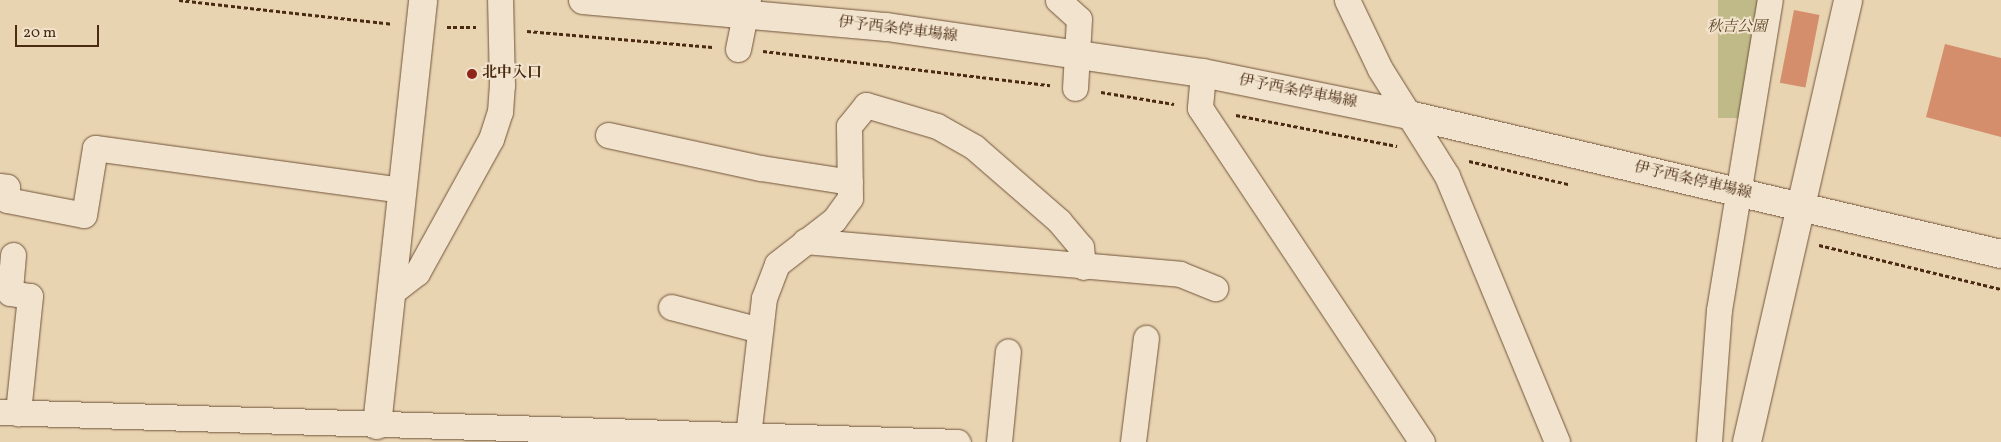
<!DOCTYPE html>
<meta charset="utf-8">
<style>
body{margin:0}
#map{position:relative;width:2001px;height:442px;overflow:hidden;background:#e9d4b2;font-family:Vollkorn,"Noto Serif JP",serif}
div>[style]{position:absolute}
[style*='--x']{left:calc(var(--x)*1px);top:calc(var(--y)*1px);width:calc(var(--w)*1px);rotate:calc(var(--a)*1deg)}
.green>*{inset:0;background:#bfba87;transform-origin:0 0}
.building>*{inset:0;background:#d48e6c;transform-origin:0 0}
.path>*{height:3px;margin-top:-1.5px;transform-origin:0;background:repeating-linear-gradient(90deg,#4a2a12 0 4px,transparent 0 6.5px)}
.roads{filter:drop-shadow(0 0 1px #72543a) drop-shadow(0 0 1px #72543a)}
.street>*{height:25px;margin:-12.5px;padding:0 12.5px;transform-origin:12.5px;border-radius:12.5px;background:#f1e3cd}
.secondary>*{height:28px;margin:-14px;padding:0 14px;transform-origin:14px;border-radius:14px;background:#f1e3cd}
.dots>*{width:14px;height:14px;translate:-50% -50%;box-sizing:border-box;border:2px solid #f1e3cd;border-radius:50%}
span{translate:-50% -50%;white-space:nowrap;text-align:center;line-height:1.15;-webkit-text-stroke:4px #f1e3cd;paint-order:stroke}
.park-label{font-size:15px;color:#614729;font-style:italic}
.street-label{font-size:15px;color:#4a2a12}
.poi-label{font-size:15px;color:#4a2a12;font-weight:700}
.left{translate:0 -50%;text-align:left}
.scale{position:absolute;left:15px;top:25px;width:84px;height:22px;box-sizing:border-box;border:2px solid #4a2a12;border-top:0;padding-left:6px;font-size:15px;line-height:18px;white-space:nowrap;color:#4a2a12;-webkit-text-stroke:4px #f1e3cd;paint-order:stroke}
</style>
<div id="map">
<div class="green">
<i style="left:1718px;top:0;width:47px;height:118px"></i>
</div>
<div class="building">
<i style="left:1794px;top:10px;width:26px;height:74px;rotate:11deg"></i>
<i style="clip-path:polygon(1945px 44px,2001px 58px,2001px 137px,1926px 117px)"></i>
</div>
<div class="path">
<i style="--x:179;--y:0;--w:214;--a:6.4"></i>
<i style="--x:447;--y:27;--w:29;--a:0"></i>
<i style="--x:527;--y:31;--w:186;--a:4.9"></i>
<i style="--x:763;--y:51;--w:289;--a:6.8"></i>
<i style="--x:1101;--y:92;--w:74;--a:9.3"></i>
<i style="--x:1236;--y:115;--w:164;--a:10.9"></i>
<i style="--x:1469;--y:161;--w:102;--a:13.1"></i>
<i style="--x:1819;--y:245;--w:187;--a:13.6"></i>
</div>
<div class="roads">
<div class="street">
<i style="--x:1058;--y:0;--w:28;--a:42"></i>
<i style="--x:1079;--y:19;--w:69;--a:93.3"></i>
<i style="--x:1347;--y:0;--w:76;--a:64.4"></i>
<i style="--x:1380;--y:69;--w:126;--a:57.9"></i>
<i style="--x:1447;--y:176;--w:288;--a:67.5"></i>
<i style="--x:738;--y:49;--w:50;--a:-78.5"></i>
<i style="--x:1203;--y:73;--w:35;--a:95"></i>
<i style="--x:1200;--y:108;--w:401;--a:56.4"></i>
<i style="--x:608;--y:135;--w:157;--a:12.2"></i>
<i style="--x:761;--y:168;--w:90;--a:8.9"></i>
<i style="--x:0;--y:186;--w:7;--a:8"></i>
<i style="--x:7;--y:187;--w:13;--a:90"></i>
<i style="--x:7;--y:200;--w:78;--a:11"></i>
<i style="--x:84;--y:215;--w:68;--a:-80.7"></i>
<i style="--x:95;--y:148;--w:309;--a:7.8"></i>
<i style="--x:805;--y:241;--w:376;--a:5"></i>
<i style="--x:1180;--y:274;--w:38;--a:22"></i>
<i style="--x:13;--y:255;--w:38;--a:95"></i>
<i style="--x:10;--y:293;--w:20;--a:9"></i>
<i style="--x:30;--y:296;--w:118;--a:95.9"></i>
<i style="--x:391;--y:293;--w:33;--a:-38"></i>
<i style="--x:417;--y:273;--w:153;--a:-61.1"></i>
<i style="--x:491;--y:139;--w:28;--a:-72"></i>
<i style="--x:500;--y:112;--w:27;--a:-86"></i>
<i style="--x:502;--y:85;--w:85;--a:-91.3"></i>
<i style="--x:671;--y:307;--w:92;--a:14.5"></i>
<i style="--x:0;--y:412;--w:958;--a:1.79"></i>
<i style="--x:748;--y:436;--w:139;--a:-83.4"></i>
<i style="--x:764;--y:298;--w:36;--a:-69"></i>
<i style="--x:777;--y:264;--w:72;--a:-37.7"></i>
<i style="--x:834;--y:220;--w:27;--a:-54"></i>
<i style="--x:850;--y:198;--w:72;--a:-90.8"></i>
<i style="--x:849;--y:126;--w:27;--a:-51"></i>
<i style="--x:866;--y:105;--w:74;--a:16.5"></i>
<i style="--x:937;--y:126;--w:43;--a:29.6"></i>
<i style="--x:974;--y:147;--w:113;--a:41"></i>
<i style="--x:1059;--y:221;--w:34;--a:50"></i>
<i style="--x:1081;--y:247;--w:20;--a:84"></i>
<i style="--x:999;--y:442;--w:91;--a:-84.4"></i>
<i style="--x:1133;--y:442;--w:105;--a:-82.9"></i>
<i style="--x:1709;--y:442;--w:132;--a:-85.7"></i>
<i style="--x:1719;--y:310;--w:314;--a:-80.7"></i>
</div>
<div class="secondary">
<i style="--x:583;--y:0;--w:305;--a:5.1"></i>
<i style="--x:887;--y:27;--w:319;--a:8.3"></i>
<i style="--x:1203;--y:73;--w:210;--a:11.5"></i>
<i style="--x:1409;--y:115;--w:608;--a:13.21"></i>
<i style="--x:377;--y:425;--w:427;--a:-83.8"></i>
<i style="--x:1747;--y:442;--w:453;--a:-77.1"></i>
</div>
</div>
<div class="dots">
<i style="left:472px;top:74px;background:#8f2418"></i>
</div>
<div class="park-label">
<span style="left:1737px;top:28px">秋吉公園</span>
</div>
<div class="street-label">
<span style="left:898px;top:30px;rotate:7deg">伊予西条停車場線</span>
<span style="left:1298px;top:92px;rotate:11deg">伊予西条停車場線</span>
<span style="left:1693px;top:181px;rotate:13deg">伊予西条停車場線</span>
</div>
<div class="poi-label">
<span class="left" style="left:482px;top:74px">北中入口</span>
</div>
<div class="scale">20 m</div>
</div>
